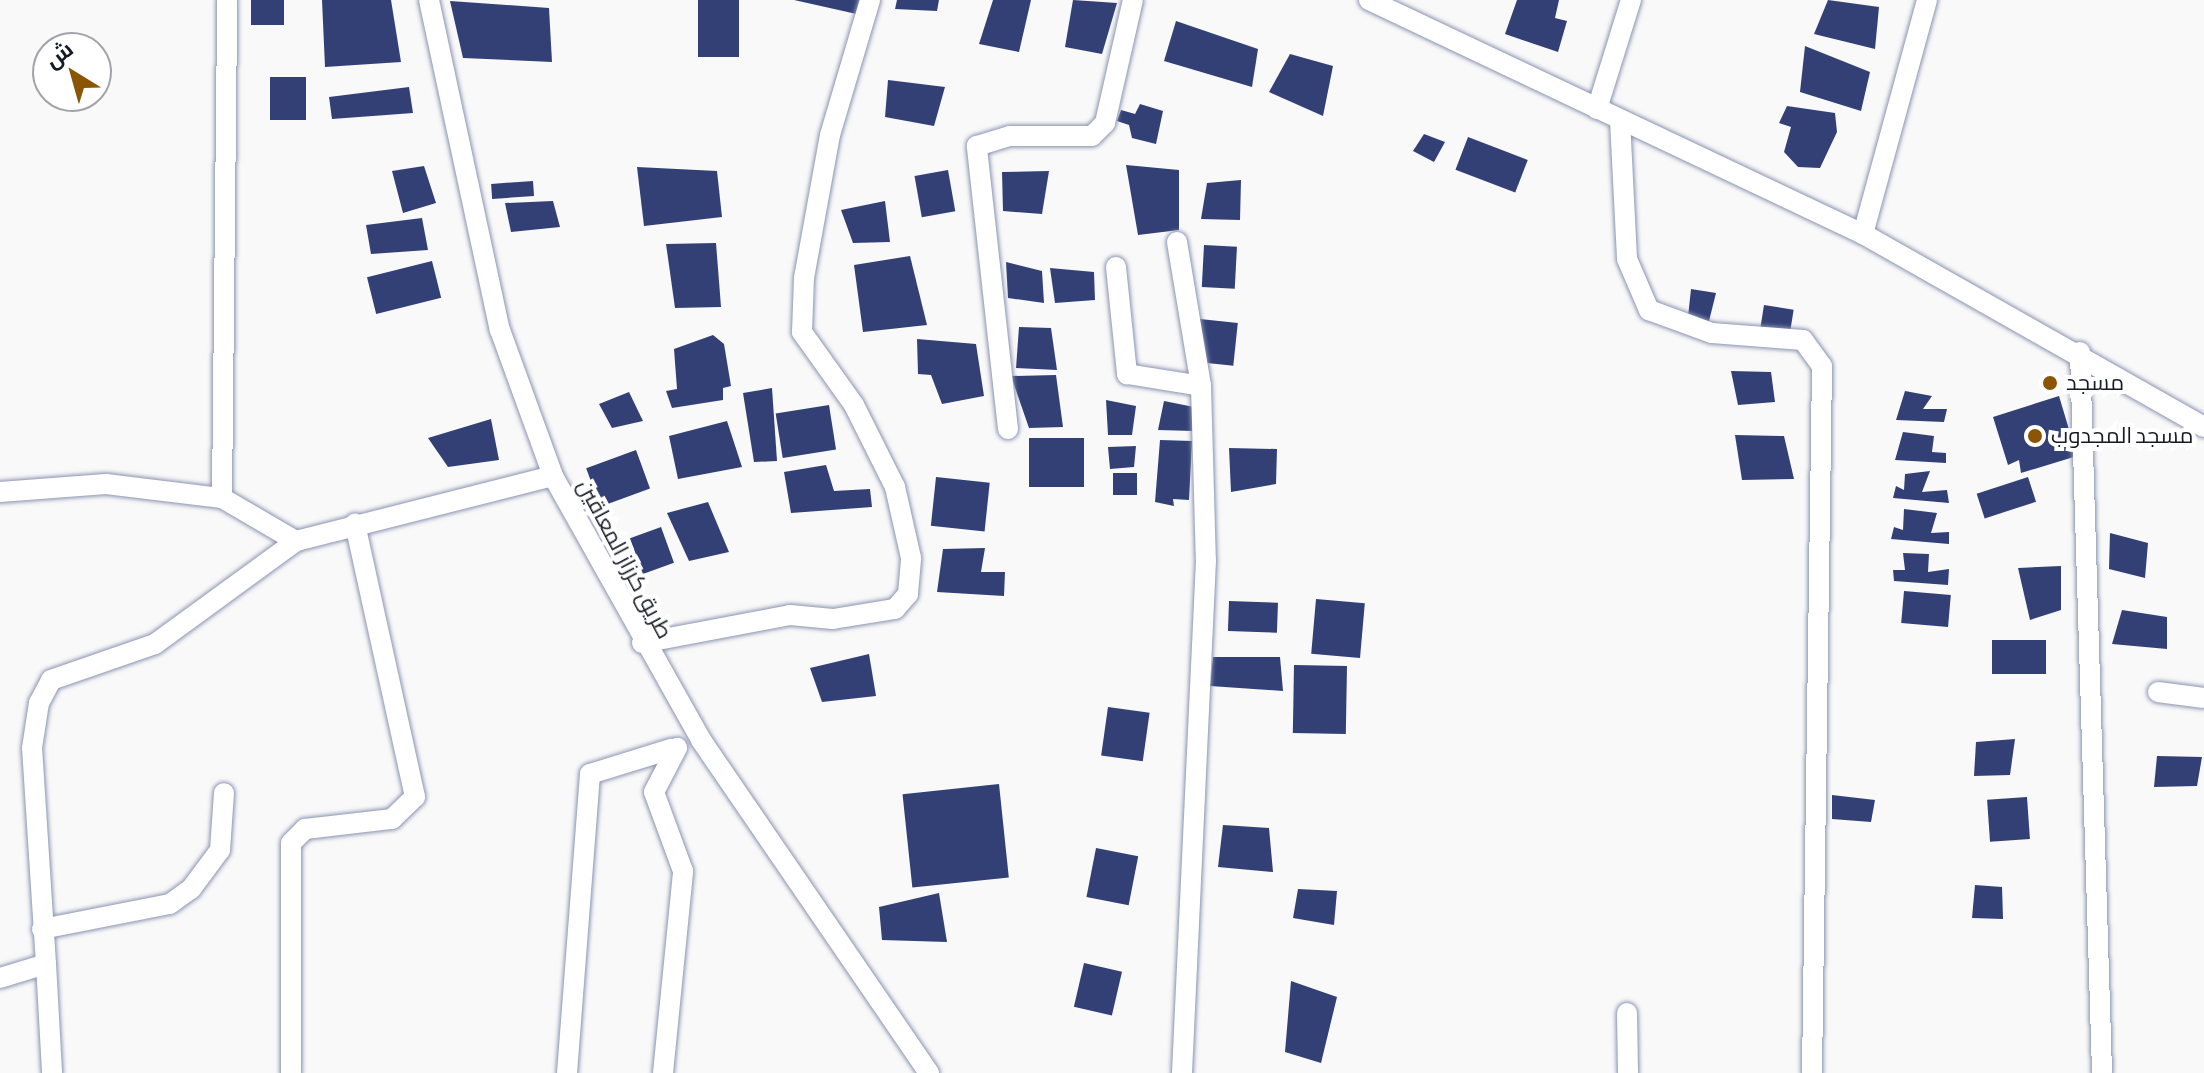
<!DOCTYPE html>
<meta charset="utf-8">
<style>
body{margin:0}
#map{position:relative;width:2204px;height:1073px;overflow:hidden;background:#f9f9f9;font-family:"Asap Condensed",Cairo,sans-serif}
div>[style]{position:absolute}
[style*='--x']{left:calc(var(--x)*1px);top:calc(var(--y)*1px);width:calc(var(--w)*1px);rotate:calc(var(--a)*1deg)}
.building>*{inset:0;background:#324076;transform-origin:0 0}
.roads{filter:drop-shadow(0 0 2px #8a94b2) drop-shadow(0 0 2px #8a94b2)}
.minor>*{height:20px;margin:-10px;padding:0 10px;transform-origin:10px;border-radius:10px;background:#fff}
.dots>*{width:22px;height:22px;translate:-50% -50%;box-sizing:border-box;border:4px solid #fff;border-radius:50%}
span{translate:-50% -50%;white-space:nowrap;text-align:center;line-height:1.15;-webkit-text-stroke:8px #fff;paint-order:stroke}
.poi-label{font-size:22px;color:#161a25}
.left{translate:0 -50%;text-align:left}
.street-label{font-size:22px;color:#161a25}
.north{position:absolute;left:32px;top:32px;width:80px;height:80px;box-sizing:border-box;background:#fff;border:2px solid #a2a3a8;border-radius:50%;rotate:323deg;font-size:22px;font-weight:700;line-height:32px;text-align:center;color:#161a25}
.north::after{content:'';display:block;margin:auto;width:28px;height:36px;background:#8b5406;clip-path:polygon(50% 0,100% 100%,50% 72%,0 100%)}
</style>
<div id="map">
<div class="building">
<i style="left:251px;top:0;width:33px;height:25px"></i>
<i style="clip-path:polygon(322px 0,391px 0,401px 62px,325px 67px)"></i>
<i style="left:698px;top:0;width:41px;height:57px"></i>
<i style="clip-path:polygon(794px 0,865px 0,861px 15px)"></i>
<i style="clip-path:polygon(897px 0,939px 0,937px 11px,895px 9px)"></i>
<i style="clip-path:polygon(993px 0,1031px 0,1019px 52px,979px 44px)"></i>
<i style="clip-path:polygon(1073px 0,1117px 3px,1102px 54px,1065px 47px)"></i>
<i style="clip-path:polygon(1517px 0,1559px 0,1555px 18px,1567px 21px,1558px 52px,1505px 34px)"></i>
<i style="clip-path:polygon(1828px 0,1879px 7px,1875px 49px,1814px 34px)"></i>
<i style="clip-path:polygon(450px 1px,549px 8px,552px 62px,463px 58px)"></i>
<i style="clip-path:polygon(1176px 21px,1258px 49px,1252px 87px,1164px 61px)"></i>
<i style="clip-path:polygon(1805px 46px,1870px 72px,1861px 111px,1800px 92px)"></i>
<i style="clip-path:polygon(1290px 54px,1333px 66px,1323px 116px,1269px 92px)"></i>
<i style="left:306px;top:77px;width:43px;height:36px;rotate:90deg"></i>
<i style="clip-path:polygon(888px 80px,945px 87px,934px 126px,885px 117px)"></i>
<i style="clip-path:polygon(409px 87px,413px 113px,332px 119px,329px 97px)"></i>
<i style="clip-path:polygon(1140px 104px,1163px 111px,1156px 144px,1132px 138px,1129px 125px,1117px 121px,1121px 110px,1135px 114px)"></i>
<i style="clip-path:polygon(1787px 106px,1835px 113px,1837px 132px,1820px 168px,1798px 167px,1784px 152px,1791px 127px,1779px 123px)"></i>
<i style="clip-path:polygon(1424px 134px,1445px 142px,1434px 162px,1413px 151px)"></i>
<i style="left:1468px;top:137px;width:64px;height:35px;rotate:21deg"></i>
<i style="clip-path:polygon(1126px 165px,1179px 170px,1179px 230px,1138px 235px)"></i>
<i style="clip-path:polygon(424px 166px,436px 203px,403px 213px,392px 171px)"></i>
<i style="clip-path:polygon(637px 167px,717px 171px,722px 217px,644px 226px)"></i>
<i style="left:948px;top:170px;width:42px;height:34px;rotate:80deg"></i>
<i style="clip-path:polygon(1049px 171px,1042px 214px,1003px 211px,1002px 172px)"></i>
<i style="clip-path:polygon(1241px 180px,1240px 220px,1201px 219px,1207px 183px)"></i>
<i style="left:533px;top:181px;width:15px;height:42px;rotate:86deg"></i>
<i style="clip-path:polygon(553px 201px,560px 227px,511px 232px,505px 203px)"></i>
<i style="clip-path:polygon(885px 201px,890px 242px,853px 243px,841px 210px)"></i>
<i style="clip-path:polygon(422px 218px,428px 250px,371px 254px,366px 225px)"></i>
<i style="clip-path:polygon(716px 243px,721px 307px,675px 308px,666px 244px)"></i>
<i style="left:1204px;top:245px;width:33px;height:42px;rotate:3deg"></i>
<i style="clip-path:polygon(910px 256px,927px 325px,863px 332px,854px 265px)"></i>
<i style="left:432px;top:261px;width:38px;height:67px;rotate:76deg"></i>
<i style="clip-path:polygon(1006px 262px,1042px 271px,1044px 303px,1008px 298px)"></i>
<i style="clip-path:polygon(1050px 268px,1094px 272px,1095px 300px,1055px 303px)"></i>
<i style="clip-path:polygon(1691px 289px,1716px 293px,1709px 321px,1688px 317px)"></i>
<i style="left:1764px;top:305px;width:30px;height:25px;rotate:9deg"></i>
<i style="left:1200px;top:319px;width:38px;height:43px;rotate:6deg"></i>
<i style="clip-path:polygon(1019px 327px,1051px 328px,1057px 370px,1016px 368px)"></i>
<i style="clip-path:polygon(713px 335px,724px 344px,731px 386px,723px 388px,723px 400px,672px 408px,666px 391px,677px 389px,674px 349px)"></i>
<i style="clip-path:polygon(917px 339px,976px 344px,984px 396px,942px 404px,931px 375px,918px 374px)"></i>
<i style="clip-path:polygon(1731px 371px,1771px 372px,1775px 402px,1738px 405px)"></i>
<i style="clip-path:polygon(1056px 375px,1063px 427px,1029px 428px,1011px 376px)"></i>
<i style="clip-path:polygon(772px 388px,777px 461px,754px 462px,743px 393px)"></i>
<i style="clip-path:polygon(1905px 391px,1932px 396px,1923px 409px,1947px 409px,1944px 422px,1896px 420px)"></i>
<i style="clip-path:polygon(629px 392px,643px 421px,612px 428px,599px 404px)"></i>
<i style="clip-path:polygon(2059px 396px,2077px 456px,2021px 473px,2019px 460px,2008px 465px,1993px 417px)"></i>
<i style="clip-path:polygon(1106px 400px,1136px 406px,1132px 435px,1108px 435px)"></i>
<i style="clip-path:polygon(1164px 401px,1194px 407px,1194px 431px,1158px 430px)"></i>
<i style="left:829px;top:405px;width:45px;height:54px;rotate:81deg"></i>
<i style="clip-path:polygon(491px 419px,499px 460px,448px 467px,428px 438px)"></i>
<i style="clip-path:polygon(727px 421px,742px 467px,678px 479px,669px 436px)"></i>
<i style="clip-path:polygon(1903px 432px,1934px 436px,1932px 452px,1946px 453px,1946px 463px,1895px 460px)"></i>
<i style="clip-path:polygon(1735px 435px,1784px 436px,1794px 479px,1742px 480px)"></i>
<i style="left:1029px;top:438px;width:55px;height:49px"></i>
<i style="clip-path:polygon(1160px 440px,1192px 441px,1189px 500px,1173px 499px,1174px 506px,1155px 502px)"></i>
<i style="clip-path:polygon(1136px 446px,1134px 467px,1110px 469px,1108px 447px)"></i>
<i style="clip-path:polygon(1229px 448px,1277px 449px,1276px 484px,1231px 492px)"></i>
<i style="left:636px;top:450px;width:41px;height:53px;rotate:70deg"></i>
<i style="clip-path:polygon(826px 465px,834px 491px,870px 489px,872px 507px,791px 513px,784px 472px)"></i>
<i style="clip-path:polygon(1930px 471px,1922px 492px,1947px 490px,1949px 503px,1893px 498px,1896px 486px,1904px 490px,1905px 474px)"></i>
<i style="left:1113px;top:473px;width:24px;height:22px"></i>
<i style="left:936px;top:477px;width:54px;height:49px;rotate:6deg"></i>
<i style="left:2028px;top:477px;width:26px;height:54px;rotate:72deg"></i>
<i style="clip-path:polygon(708px 502px,729px 552px,689px 561px,667px 513px)"></i>
<i style="clip-path:polygon(1904px 509px,1937px 513px,1931px 533px,1949px 532px,1949px 544px,1891px 539px,1894px 527px,1903px 530px)"></i>
<i style="left:661px;top:527px;width:38px;height:33px;rotate:70deg"></i>
<i style="clip-path:polygon(2110px 533px,2148px 543px,2145px 578px,2109px 569px)"></i>
<i style="clip-path:polygon(985px 548px,981px 572px,1005px 572px,1004px 596px,937px 592px,943px 549px)"></i>
<i style="clip-path:polygon(1903px 553px,1929px 554px,1928px 572px,1949px 569px,1948px 585px,1894px 581px,1893px 570px,1905px 570px)"></i>
<i style="clip-path:polygon(2061px 566px,2061px 610px,2030px 620px,2018px 568px)"></i>
<i style="left:1904px;top:591px;width:47px;height:32px;rotate:5deg"></i>
<i style="left:1316px;top:599px;width:49px;height:55px;rotate:5deg"></i>
<i style="left:1229px;top:601px;width:49px;height:30px;rotate:2deg"></i>
<i style="clip-path:polygon(2122px 610px,2167px 617px,2167px 649px,2112px 644px)"></i>
<i style="left:2046px;top:640px;width:34px;height:54px;rotate:90deg"></i>
<i style="clip-path:polygon(869px 654px,876px 696px,822px 702px,810px 668px)"></i>
<i style="clip-path:polygon(1213px 657px,1280px 657px,1283px 691px,1210px 686px)"></i>
<i style="left:1294px;top:665px;width:53px;height:68px;rotate:1deg"></i>
<i style="left:1108px;top:707px;width:42px;height:49px;rotate:8deg"></i>
<i style="clip-path:polygon(2015px 739px,2010px 775px,1974px 776px,1976px 742px)"></i>
<i style="clip-path:polygon(2157px 756px,2202px 757px,2197px 786px,2154px 787px)"></i>
<i style="left:999px;top:784px;width:94px;height:97px;rotate:84deg"></i>
<i style="clip-path:polygon(1832px 795px,1875px 800px,1871px 822px,1832px 819px)"></i>
<i style="left:2027px;top:797px;width:42px;height:40px;rotate:86deg"></i>
<i style="clip-path:polygon(1223px 825px,1269px 828px,1273px 872px,1218px 867px)"></i>
<i style="left:1096px;top:848px;width:43px;height:50px;rotate:11deg"></i>
<i style="clip-path:polygon(1975px 885px,2002px 887px,2003px 919px,1972px 918px)"></i>
<i style="clip-path:polygon(1298px 889px,1337px 891px,1334px 925px,1293px 918px)"></i>
<i style="clip-path:polygon(939px 893px,947px 942px,882px 940px,879px 907px)"></i>
<i style="left:1084px;top:963px;width:39px;height:45px;rotate:13deg"></i>
<i style="clip-path:polygon(1291px 981px,1337px 997px,1321px 1063px,1285px 1052px)"></i>
</div>
<div class="roads">
<div class="minor">
<i style="--x:429;--y:0;--w:338;--a:77.9"></i>
<i style="--x:500;--y:330;--w:155;--a:70"></i>
<i style="--x:553;--y:476;--w:303;--a:60.7"></i>
<i style="--x:701;--y:740;--w:404;--a:55.6"></i>
<i style="--x:1369;--y:0;--w:547;--a:25.35"></i>
<i style="--x:1863;--y:234;--w:392;--a:29.5"></i>
<i style="--x:1597;--y:109;--w:114;--a:-72.7"></i>
<i style="--x:1620;--y:120;--w:139;--a:87.1"></i>
<i style="--x:1627;--y:259;--w:56;--a:66.7"></i>
<i style="--x:1649;--y:310;--w:67;--a:20.1"></i>
<i style="--x:1712;--y:333;--w:91;--a:4.4"></i>
<i style="--x:1803;--y:340;--w:32;--a:54"></i>
<i style="--x:1822;--y:366;--w:707;--a:90.81"></i>
<i style="--x:1863;--y:234;--w:243;--a:-74.7"></i>
<i style="--x:1177;--y:242;--w:146;--a:80.5"></i>
<i style="--x:1201;--y:386;--w:174;--a:88.4"></i>
<i style="--x:1206;--y:560;--w:514;--a:92.68"></i>
<i style="--x:1116;--y:267;--w:108;--a:84.1"></i>
<i style="--x:1127;--y:374;--w:75;--a:9.2"></i>
<i style="--x:2080;--y:352;--w:721;--a:88.25"></i>
<i style="--x:1008;--y:429;--w:285;--a:-96.3"></i>
<i style="--x:977;--y:146;--w:34;--a:-17"></i>
<i style="--x:1010;--y:136;--w:82;--a:0"></i>
<i style="--x:1092;--y:136;--w:18;--a:-45"></i>
<i style="--x:1105;--y:123;--w:126;--a:-77.2"></i>
<i style="--x:0;--y:492;--w:106;--a:-4.3"></i>
<i style="--x:106;--y:484;--w:117;--a:6.9"></i>
<i style="--x:222;--y:498;--w:86;--a:30.2"></i>
<i style="--x:222;--y:498;--w:498;--a:-89.4"></i>
<i style="--x:642;--y:643;--w:151;--a:-10.7"></i>
<i style="--x:790;--y:615;--w:43;--a:5.3"></i>
<i style="--x:833;--y:619;--w:63;--a:-9.2"></i>
<i style="--x:895;--y:609;--w:20;--a:-49"></i>
<i style="--x:908;--y:594;--w:36;--a:-85"></i>
<i style="--x:911;--y:558;--w:73;--a:-102.7"></i>
<i style="--x:895;--y:487;--w:92;--a:-116.6"></i>
<i style="--x:854;--y:405;--w:90;--a:-125.5"></i>
<i style="--x:802;--y:332;--w:54;--a:-87.9"></i>
<i style="--x:804;--y:278;--w:145;--a:-79.7"></i>
<i style="--x:830;--y:135;--w:141;--a:-73.5"></i>
<i style="--x:2158;--y:692;--w:46;--a:7.4"></i>
<i style="--x:42;--y:929;--w:130;--a:-11.1"></i>
<i style="--x:170;--y:904;--w:26;--a:-36"></i>
<i style="--x:191;--y:889;--w:49;--a:-53.4"></i>
<i style="--x:220;--y:850;--w:57;--a:-86"></i>
<i style="--x:46;--y:964;--w:109;--a:86.8"></i>
<i style="--x:0;--y:978;--w:48;--a:-16.9"></i>
<i style="--x:46;--y:964;--w:216;--a:-93.7"></i>
<i style="--x:32;--y:748;--w:46;--a:-81.2"></i>
<i style="--x:39;--y:703;--w:26;--a:-62"></i>
<i style="--x:51;--y:680;--w:110;--a:-19.1"></i>
<i style="--x:155;--y:644;--w:175;--a:-36.1"></i>
<i style="--x:296;--y:541;--w:265;--a:-14.2"></i>
<i style="--x:1627;--y:1013;--w:60;--a:89"></i>
<i style="--x:291;--y:1073;--w:230;--a:-90"></i>
<i style="--x:291;--y:843;--w:20;--a:-45"></i>
<i style="--x:305;--y:829;--w:88;--a:-6.6"></i>
<i style="--x:392;--y:819;--w:32;--a:-44"></i>
<i style="--x:415;--y:797;--w:280;--a:-102.4"></i>
<i style="--x:567;--y:1073;--w:300;--a:-85.6"></i>
<i style="--x:590;--y:774;--w:85;--a:-17.2"></i>
<i style="--x:663;--y:1073;--w:203;--a:-84.3"></i>
<i style="--x:683;--y:871;--w:84;--a:-110.2"></i>
<i style="--x:654;--y:792;--w:50;--a:-62.4"></i>
</div>
</div>
<div class="dots">
<i style="left:2050px;top:383px;background:#8b5406"></i>
<i style="left:2035px;top:436px;background:#8b5406"></i>
</div>
<div class="poi-label">
<span class="left" style="left:2066px;top:383px">مسجد</span>
<span class="left" style="left:2051px;top:436px">مسجد المجدوب</span>
</div>
<div class="street-label">
<span style="left:625px;top:559px;rotate:62deg">طريق كرزاز المعاقين</span>
</div>
<div class="north">ش</div>
</div>
